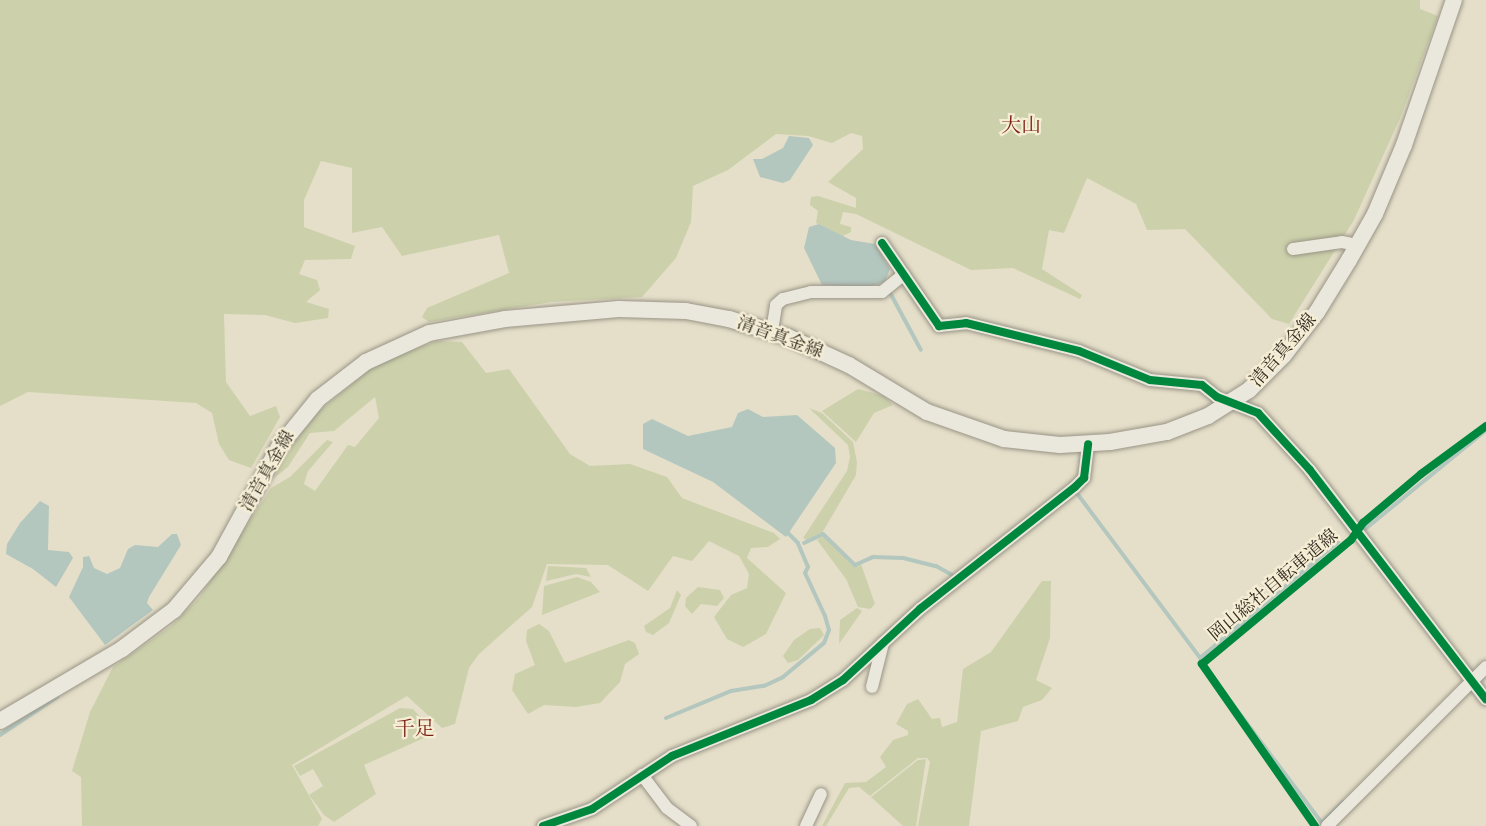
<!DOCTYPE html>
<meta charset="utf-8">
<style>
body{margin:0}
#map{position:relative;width:1486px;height:826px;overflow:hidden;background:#e5dfc9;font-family:Alegreya,"Noto Serif JP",serif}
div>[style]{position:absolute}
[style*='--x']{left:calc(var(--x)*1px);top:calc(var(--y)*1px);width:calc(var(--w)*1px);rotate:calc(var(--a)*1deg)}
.green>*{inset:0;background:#ccd1ab}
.water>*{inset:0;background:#b3c7bf}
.stream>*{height:4px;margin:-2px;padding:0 2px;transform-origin:2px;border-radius:2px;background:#b3c7bf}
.roads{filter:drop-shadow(0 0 2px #999486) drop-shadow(0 0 2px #999486)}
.minor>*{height:12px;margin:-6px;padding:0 6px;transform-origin:6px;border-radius:6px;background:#eae7dc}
.secondary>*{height:16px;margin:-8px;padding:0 8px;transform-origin:8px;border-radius:8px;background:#eae7dc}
.cycleway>*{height:8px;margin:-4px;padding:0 4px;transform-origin:4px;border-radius:4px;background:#00873e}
span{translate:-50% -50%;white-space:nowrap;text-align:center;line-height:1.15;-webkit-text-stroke:4.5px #f5eed5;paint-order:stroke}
.street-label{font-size:18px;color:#332a20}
.neighbourhood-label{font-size:20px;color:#7a1f14}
</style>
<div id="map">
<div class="green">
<i style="clip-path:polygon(0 0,1420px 0,1420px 9px,1438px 16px,1401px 116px,1354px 220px,1289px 324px,1272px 319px,1185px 229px,1147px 230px,1136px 204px,1087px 178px,1064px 233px,1049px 230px,1042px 269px,1082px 295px,1080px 299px,1013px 268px,971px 270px,856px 214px,843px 212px,840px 224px,851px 227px,851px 232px,843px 236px,816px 223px,818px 211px,810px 205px,811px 197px,818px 196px,856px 208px,856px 198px,828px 182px,863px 149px,862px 136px,851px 133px,832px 143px,808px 136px,776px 134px,728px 170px,693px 186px,691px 222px,676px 258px,642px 297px,551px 302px,429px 322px,422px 317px,427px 308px,509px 273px,499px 235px,402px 256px,382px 227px,352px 233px,352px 168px,321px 161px,304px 200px,304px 227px,355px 246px,351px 259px,305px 260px,299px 274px,317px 280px,320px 290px,306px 302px,329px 309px,328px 318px,295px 323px,265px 315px,224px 314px,226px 382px,250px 416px,276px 406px,280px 417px,251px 468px,229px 460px,219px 444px,212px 413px,196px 403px,28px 392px,0 406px)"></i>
<i style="clip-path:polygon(437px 341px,462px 342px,486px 373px,509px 369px,570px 454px,590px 466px,630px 464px,667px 477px,682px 498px,774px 533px,780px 539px,768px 547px,751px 548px,747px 558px,786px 593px,766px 634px,743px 647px,727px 639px,714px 617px,731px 595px,747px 588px,749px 574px,739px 556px,709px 541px,692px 561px,673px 556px,648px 591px,608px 565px,547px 564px,532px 607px,479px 654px,469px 668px,455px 724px,442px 728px,407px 696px,292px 765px,322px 819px,318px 826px,82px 826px,81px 777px,72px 771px,90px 712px,113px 667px,171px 626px,199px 598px,271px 488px,290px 477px,327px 440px,333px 442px,308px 471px,304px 484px,315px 491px,348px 445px,355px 447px,379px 418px,375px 397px,334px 431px,310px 433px,288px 467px,274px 478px,294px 443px,317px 413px,376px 364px)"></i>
<i style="clip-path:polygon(858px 389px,884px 396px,893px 405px,874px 413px,856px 442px,822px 411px)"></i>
<i style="clip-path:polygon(809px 408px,822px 413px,853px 442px,857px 462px,856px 475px,822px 533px,807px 540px,803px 538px,847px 471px,850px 457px,848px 445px)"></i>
<i style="clip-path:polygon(824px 536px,856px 567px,861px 564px,875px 604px,870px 609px,858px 607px,846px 579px,817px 540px)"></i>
<i style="clip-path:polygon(548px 566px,586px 568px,591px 577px,576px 574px,546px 581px)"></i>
<i style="clip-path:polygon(577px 577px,591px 582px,600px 592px,542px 615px,544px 586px)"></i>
<i style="clip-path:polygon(1042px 581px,1051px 581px,1050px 638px,1036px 680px,1052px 688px,1042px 700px,1023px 707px,1018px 721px,981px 731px,969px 826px,918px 826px,930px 762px,927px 758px,918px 758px,870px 796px,859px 787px,849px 788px,826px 826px,812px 826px,822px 826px,845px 783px,866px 782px,886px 767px,880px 757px,893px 740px,908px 735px,908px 731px,896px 724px,907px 704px,918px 699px,932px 719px,940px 718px,942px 727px,957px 722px,963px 669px,991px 652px)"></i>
<i style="clip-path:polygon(698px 587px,720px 590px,724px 598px,717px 606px,701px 604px,692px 614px,685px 606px,686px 598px)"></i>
<i style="clip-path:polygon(677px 590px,681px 595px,669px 623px,653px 635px,646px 632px,644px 626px,670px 608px)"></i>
<i style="clip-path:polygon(857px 608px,862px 611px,839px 644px,840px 620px)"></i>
<i style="clip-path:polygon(539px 624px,549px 631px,565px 663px,629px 640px,635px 643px,639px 654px,625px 664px,620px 682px,600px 703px,576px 707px,544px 705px,528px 714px,512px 690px,515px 674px,535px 665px,526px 641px,527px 630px)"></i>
<i style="clip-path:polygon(820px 628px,824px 635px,798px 660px,788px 663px,783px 656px,794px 640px,810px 629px)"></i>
<i style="clip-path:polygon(400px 708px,413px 709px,435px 733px,364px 765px,376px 794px,334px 822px,324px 815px,309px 795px,323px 786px,313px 769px,300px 776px,294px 766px)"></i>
<i style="clip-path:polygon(926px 759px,916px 826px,903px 826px,871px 797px,918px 760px)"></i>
</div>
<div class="water">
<i style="clip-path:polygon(789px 136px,809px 138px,813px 145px,790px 180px,783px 183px,760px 177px,753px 159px,762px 159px,783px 148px)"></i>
<i style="clip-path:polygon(819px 224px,851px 240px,875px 244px,890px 269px,885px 282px,869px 287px,822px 285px,804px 248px,809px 227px)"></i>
<i style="clip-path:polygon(748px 409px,763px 417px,797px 415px,835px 448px,836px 463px,786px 537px,713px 482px,643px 449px,643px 424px,652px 419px,688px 436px,732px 427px,738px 413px)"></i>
<i style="clip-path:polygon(40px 501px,49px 506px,48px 550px,69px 552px,73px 558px,56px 587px,33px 569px,6px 554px,7px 544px,20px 523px)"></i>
<i style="clip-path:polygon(172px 534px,177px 534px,181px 545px,149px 597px,147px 603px,153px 610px,105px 645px,69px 597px,83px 567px,83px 557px,89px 556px,94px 568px,107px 574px,120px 568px,128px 549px,135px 545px,158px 547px)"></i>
</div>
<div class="stream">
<i style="--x:888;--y:289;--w:69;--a:61.6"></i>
<i style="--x:1076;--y:492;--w:209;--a:53.2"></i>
<i style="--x:1364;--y:530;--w:158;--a:-39.3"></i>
<i style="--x:804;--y:543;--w:21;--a:-25"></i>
<i style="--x:823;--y:534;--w:45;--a:44.1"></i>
<i style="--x:855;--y:565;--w:20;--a:-24"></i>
<i style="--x:873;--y:557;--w:30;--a:2"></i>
<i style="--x:903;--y:558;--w:34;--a:14"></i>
<i style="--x:936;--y:566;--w:18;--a:29"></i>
<i style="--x:1200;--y:658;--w:180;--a:-40"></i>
<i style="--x:1212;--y:677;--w:183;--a:53"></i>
<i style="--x:1322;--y:823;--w:30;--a:-45"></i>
<i style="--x:666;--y:718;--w:70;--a:-22.6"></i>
<i style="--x:731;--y:691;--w:33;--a:-9"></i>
<i style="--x:764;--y:686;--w:21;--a:-25"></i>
<i style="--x:783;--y:677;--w:53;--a:-39.7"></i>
<i style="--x:824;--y:643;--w:14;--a:-69"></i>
<i style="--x:829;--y:630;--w:15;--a:-106"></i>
<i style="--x:825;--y:616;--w:47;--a:-114.9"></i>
<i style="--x:805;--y:573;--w:7;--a:-63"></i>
<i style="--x:808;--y:567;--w:26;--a:-113"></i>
<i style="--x:798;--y:543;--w:17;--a:-135"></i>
<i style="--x:0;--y:735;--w:69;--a:-33.7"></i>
</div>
<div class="roads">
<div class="minor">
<i style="--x:882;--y:243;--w:101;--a:55.5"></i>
<i style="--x:939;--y:326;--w:27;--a:-6"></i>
<i style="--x:966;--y:323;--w:116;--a:13.9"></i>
<i style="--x:1079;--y:351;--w:77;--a:22.2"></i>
<i style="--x:1150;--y:380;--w:52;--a:5.5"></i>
<i style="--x:1202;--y:385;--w:19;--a:39"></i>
<i style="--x:1217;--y:397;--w:44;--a:21.3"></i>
<i style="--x:1258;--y:413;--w:77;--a:47.6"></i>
<i style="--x:1310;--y:470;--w:289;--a:52.5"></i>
<i style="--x:1293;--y:249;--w:49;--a:-8.1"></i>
<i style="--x:1342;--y:242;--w:16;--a:11"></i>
<i style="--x:772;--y:331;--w:26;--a:-81"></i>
<i style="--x:776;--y:305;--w:9;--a:-41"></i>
<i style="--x:783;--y:299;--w:29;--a:-14"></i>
<i style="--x:811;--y:292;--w:71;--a:0"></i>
<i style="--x:882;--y:292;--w:28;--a:-39"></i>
<i style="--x:872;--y:687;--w:45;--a:-76"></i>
<i style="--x:642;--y:775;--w:41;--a:52.9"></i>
<i style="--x:667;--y:808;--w:30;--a:37"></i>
<i style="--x:543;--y:826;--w:52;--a:-19.1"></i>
<i style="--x:592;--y:809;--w:96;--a:-33.5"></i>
<i style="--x:672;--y:756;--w:150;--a:-21.9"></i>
<i style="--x:811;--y:700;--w:38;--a:-32"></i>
<i style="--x:843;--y:680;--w:105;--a:-42.7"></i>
<i style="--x:920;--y:609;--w:197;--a:-38.2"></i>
<i style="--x:1075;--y:487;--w:13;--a:-45"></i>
<i style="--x:1084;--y:478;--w:34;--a:-83"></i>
<i style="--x:806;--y:826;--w:35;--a:-65"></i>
<i style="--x:1327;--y:826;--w:225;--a:-45"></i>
</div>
<div class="secondary">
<i style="--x:0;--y:721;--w:142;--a:-30.5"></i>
<i style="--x:122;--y:649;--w:65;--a:-36.9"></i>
<i style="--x:174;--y:610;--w:70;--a:-49.7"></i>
<i style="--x:219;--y:557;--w:125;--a:-61.4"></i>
<i style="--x:279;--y:447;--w:62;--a:-50.9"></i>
<i style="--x:318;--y:399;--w:61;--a:-37.6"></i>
<i style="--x:366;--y:362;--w:69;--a:-24.7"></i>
<i style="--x:429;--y:333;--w:77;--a:-10.4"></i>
<i style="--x:505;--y:319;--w:114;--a:-5"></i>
<i style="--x:619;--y:309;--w:67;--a:1.7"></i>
<i style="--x:686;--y:311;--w:44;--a:10.5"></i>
<i style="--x:729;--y:319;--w:62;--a:17"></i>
<i style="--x:788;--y:337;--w:67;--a:24.7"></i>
<i style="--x:849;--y:365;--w:91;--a:31.1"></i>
<i style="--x:927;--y:412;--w:82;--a:19.3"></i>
<i style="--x:1004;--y:439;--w:56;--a:6.1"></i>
<i style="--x:1060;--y:445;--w:50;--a:-3.4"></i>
<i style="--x:1110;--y:442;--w:58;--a:-10"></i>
<i style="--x:1167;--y:432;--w:44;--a:-21.3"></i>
<i style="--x:1208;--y:416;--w:49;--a:-32.4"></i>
<i style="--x:1249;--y:390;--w:49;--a:-45"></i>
<i style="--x:1284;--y:355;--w:54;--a:-52.5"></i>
<i style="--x:1317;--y:312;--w:61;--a:-58.4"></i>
<i style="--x:1349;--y:260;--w:53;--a:-60.5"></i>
<i style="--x:1375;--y:214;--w:75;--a:-67.2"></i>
<i style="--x:1404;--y:145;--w:153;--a:-71"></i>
</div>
</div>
<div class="cycleway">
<i style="--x:882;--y:243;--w:101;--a:55.5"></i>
<i style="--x:939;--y:326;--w:27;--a:-6"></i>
<i style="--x:966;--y:323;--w:116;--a:13.9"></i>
<i style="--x:1079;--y:351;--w:77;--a:22.2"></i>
<i style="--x:1150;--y:380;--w:52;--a:5.5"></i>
<i style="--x:1202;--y:385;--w:19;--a:39"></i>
<i style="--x:1217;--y:397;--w:44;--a:21.3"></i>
<i style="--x:1258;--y:413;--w:77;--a:47.6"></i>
<i style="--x:1310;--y:470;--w:289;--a:52.5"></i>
<i style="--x:543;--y:826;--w:52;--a:-19.1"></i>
<i style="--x:592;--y:809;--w:96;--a:-33.5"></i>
<i style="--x:672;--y:756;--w:150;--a:-21.9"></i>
<i style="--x:811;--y:700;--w:38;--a:-32"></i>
<i style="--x:843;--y:680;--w:105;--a:-42.7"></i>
<i style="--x:920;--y:609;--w:197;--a:-38.2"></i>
<i style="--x:1075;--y:487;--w:13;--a:-45"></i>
<i style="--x:1084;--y:478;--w:34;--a:-83"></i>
<i style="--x:1315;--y:826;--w:198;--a:-124.9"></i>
<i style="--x:1202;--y:664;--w:194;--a:-39.8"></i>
<i style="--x:1351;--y:540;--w:21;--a:-55"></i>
<i style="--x:1363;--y:523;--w:76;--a:-40.2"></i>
<i style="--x:1421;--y:474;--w:81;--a:-36.4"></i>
</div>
<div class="street-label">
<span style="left:780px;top:337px;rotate:20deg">清音真金線</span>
<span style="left:1283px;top:350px;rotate:-49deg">清音真金線</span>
<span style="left:267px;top:471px;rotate:-60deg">清音真金線</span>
<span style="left:1273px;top:585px;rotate:-40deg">岡山総社自転車道線</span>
</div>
<div class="neighbourhood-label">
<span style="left:1021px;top:125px">大山</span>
<span style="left:415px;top:728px">千足</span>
</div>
</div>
